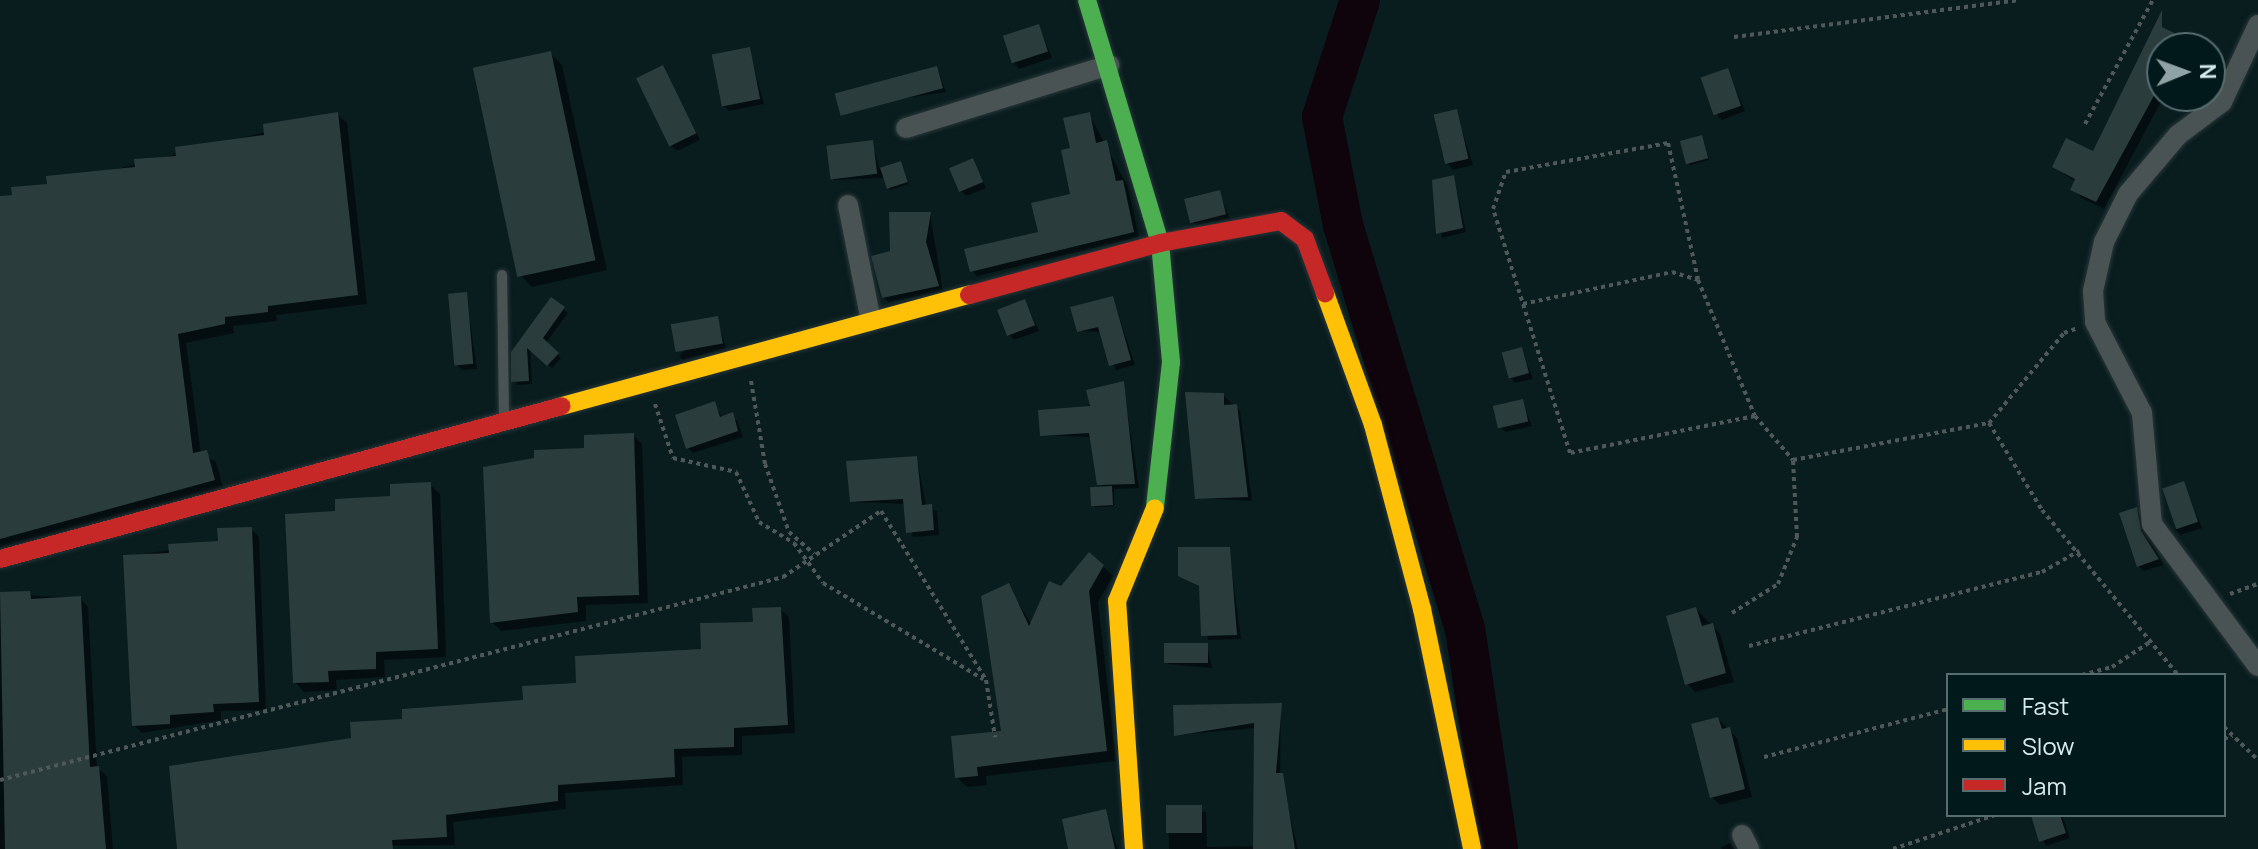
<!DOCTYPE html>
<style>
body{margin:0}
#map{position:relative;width:2258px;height:849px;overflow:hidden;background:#091c1e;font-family:Manrope,sans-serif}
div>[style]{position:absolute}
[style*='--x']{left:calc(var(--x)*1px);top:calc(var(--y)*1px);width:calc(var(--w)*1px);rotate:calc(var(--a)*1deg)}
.shadow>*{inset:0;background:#0007}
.river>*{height:40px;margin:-20px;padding:0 20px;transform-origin:20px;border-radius:20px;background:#0f030c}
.building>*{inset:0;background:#2b3c3c;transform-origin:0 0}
.path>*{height:4px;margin-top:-2px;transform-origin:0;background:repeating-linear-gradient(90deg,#4f5859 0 4px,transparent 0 8px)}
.roads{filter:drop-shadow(0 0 2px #283739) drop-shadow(0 0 2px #283739)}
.lane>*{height:10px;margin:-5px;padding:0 5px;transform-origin:5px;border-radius:5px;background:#4a5354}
.street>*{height:20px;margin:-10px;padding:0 10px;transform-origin:10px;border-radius:10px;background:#4a5354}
.fast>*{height:18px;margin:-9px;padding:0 9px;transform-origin:9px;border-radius:9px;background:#4caf50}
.slow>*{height:18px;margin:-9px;padding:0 9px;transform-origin:9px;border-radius:9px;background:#ffc107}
.jam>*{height:18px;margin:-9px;padding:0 9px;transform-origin:9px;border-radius:9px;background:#c62828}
span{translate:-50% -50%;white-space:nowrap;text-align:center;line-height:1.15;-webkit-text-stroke:7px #01191b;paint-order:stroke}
.legend{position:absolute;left:1946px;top:673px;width:280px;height:144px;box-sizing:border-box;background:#01191b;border:2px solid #576d6f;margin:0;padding:10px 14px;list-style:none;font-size:24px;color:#d8ebec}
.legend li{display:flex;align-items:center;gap:16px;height:40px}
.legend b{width:40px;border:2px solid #576d6f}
.north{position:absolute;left:2146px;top:32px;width:80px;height:80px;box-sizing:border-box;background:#01191b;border:2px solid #576d6f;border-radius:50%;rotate:89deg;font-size:22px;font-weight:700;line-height:32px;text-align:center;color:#d8ebec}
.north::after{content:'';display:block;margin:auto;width:28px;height:36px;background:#90a3a4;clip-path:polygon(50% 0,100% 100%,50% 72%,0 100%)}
</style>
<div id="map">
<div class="shadow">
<i style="clip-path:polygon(1039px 26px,1052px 58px,1019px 69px,1014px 63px)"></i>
<i style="clip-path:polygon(2156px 26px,2189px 48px,2162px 48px,2164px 96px,2104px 209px,2080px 197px,2076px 182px,2054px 167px,2094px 154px)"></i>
<i style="clip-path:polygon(749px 49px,764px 104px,729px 111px,724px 106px)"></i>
<i style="clip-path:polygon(551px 54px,562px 65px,607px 270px,532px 287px,521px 276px)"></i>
<i style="clip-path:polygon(663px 67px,700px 140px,677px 151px,671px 146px)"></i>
<i style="clip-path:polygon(937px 68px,946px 92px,841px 108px)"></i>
<i style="clip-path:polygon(1728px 71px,1745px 111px,1722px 120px,1717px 115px)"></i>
<i style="clip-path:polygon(1456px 112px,1473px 165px,1453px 170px,1448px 164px)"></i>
<i style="clip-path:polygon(337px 114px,347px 123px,367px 304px,276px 315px,277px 321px,233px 326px,234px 333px,186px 343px,201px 454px,216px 462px,224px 490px,0 554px,0 198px)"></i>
<i style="clip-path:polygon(1089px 114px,1128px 187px,1139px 237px,977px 276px,972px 271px,1040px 234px,1073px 196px,1072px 150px)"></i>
<i style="clip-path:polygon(1702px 137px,1709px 160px,1690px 165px,1688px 163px)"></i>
<i style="clip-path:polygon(872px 143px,880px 170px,901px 163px,909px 184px,890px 190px,885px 178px,833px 180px)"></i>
<i style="clip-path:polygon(972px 161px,986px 188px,966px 196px,961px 191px)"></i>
<i style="clip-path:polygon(1454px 177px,1466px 232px,1442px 238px,1434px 182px)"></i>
<i style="clip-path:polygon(1219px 192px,1230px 219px,1196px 225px,1191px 219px)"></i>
<i style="clip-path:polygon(930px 214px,943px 291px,889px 302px,883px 297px,892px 252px)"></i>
<i style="clip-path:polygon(466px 294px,477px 369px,462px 370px,456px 364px)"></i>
<i style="clip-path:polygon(1113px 298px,1135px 365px,1116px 370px,1102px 332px,1079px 331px)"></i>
<i style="clip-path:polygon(551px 300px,568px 313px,546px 343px,561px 358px,552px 368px,530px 348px,532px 384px,517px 385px,513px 353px)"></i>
<i style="clip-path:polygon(1025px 301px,1039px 331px,1014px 340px,1009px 335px)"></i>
<i style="clip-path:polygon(717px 318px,726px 348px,683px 360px,679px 356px)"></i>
<i style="clip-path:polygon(1522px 350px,1533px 379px,1515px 383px,1510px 377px)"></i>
<i style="clip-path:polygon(1123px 383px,1139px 488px,1114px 489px,1114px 506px,1095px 507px,1103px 489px,1091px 437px,1042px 435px)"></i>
<i style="clip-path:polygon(1223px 395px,1240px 411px,1252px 501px,1197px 498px)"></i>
<i style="clip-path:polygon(1522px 402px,1532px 426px,1506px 432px,1500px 427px)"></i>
<i style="clip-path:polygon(714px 404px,723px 418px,737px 420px,743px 437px,693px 453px,688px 448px)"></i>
<i style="clip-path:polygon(633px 435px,642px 444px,648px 603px,586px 605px,586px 621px,501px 631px,492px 622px,586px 450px)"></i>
<i style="clip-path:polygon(917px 458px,926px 507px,937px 511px,939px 535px,913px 537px,905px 504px,852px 502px)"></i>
<i style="clip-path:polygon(2184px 484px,2202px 528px,2180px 535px,2175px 529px)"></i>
<i style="clip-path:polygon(430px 485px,440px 494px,446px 657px,384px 660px,385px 677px,336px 680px,337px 690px,304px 692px,295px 682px,337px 513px)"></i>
<i style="clip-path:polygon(2137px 509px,2163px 565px,2144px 571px,2138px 566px)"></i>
<i style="clip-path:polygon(251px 529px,259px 537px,266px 710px,221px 711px,221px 720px,142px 733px,134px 725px,125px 557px,220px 542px)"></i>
<i style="clip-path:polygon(1229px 549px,1241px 639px,1208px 640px,1201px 588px,1180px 575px)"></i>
<i style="clip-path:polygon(1103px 566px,1113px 576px,1098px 602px,1116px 761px,986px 776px,987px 785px,967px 787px,957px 777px,1004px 732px,1008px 586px,1032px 625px)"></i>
<i style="clip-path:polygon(0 594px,80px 598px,88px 607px,97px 768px,107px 776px,113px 849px,0 849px)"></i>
<i style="clip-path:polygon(780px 609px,789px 617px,795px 733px,742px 736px,742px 755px,682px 757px,683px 785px,565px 793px,566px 809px,453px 822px,455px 845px,179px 849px,353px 739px,405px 721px,525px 702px,703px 651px)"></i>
<i style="clip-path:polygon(1696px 609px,1720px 634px,1734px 682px,1695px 692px,1687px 684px)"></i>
<i style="clip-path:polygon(1207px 645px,1212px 668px,1167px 664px)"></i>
<i style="clip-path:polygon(1281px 705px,1280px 775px,1298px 849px,1169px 849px,1168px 807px,1206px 812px,1207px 847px,1255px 846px,1256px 728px,1176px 735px)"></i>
<i style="clip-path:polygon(1718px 719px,1737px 738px,1752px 797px,1720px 805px,1712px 797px)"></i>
<i style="clip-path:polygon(1105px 811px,1118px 849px,1070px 849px)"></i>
<i style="clip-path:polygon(2033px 815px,2062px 815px,2070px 838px,2046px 846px)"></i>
<i style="clip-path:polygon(1730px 843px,1734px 849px,1722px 849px,1721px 847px)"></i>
</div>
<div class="river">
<i style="--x:1360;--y:0;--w:123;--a:108"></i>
<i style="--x:1322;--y:117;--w:110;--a:79"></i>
<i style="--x:1343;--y:225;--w:421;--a:73.2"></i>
<i style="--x:1465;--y:628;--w:223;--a:81.5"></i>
</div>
<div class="building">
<i style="clip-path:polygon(2162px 10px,2162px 27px,2205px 48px,2162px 48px,2162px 81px,2096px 202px,2070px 190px,2075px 179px,2052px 167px,2066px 138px,2093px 151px)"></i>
<i style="left:1039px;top:24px;width:29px;height:38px;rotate:72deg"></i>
<i style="left:750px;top:47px;width:53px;height:39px;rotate:79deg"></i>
<i style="left:551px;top:51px;width:214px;height:80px;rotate:78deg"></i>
<i style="left:663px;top:65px;width:76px;height:30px;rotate:64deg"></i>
<i style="left:937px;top:66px;width:23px;height:106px;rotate:75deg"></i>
<i style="left:1728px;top:68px;width:40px;height:29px;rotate:71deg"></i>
<i style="left:1457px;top:109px;width:51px;height:24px;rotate:77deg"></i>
<i style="clip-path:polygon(338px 112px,358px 295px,268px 306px,268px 312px,225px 317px,225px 324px,178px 334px,193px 453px,207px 450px,215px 480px,0 539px,0 196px,12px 195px,11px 187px,47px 184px,46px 176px,135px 167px,134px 159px,176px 156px,175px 147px,264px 135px,263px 124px)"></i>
<i style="clip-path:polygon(1090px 112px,1096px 143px,1107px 140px,1116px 181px,1123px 180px,1134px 232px,970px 272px,964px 249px,1038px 232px,1031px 203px,1070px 194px,1061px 150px,1070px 148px,1063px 118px)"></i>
<i style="left:1702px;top:135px;width:24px;height:23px;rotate:75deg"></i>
<i style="left:873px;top:140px;width:34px;height:47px;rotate:83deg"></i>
<i style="left:973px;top:158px;width:26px;height:26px;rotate:67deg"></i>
<i style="left:901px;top:161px;width:22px;height:22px;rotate:72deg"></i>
<i style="clip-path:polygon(1454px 175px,1463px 228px,1436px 234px,1432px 180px)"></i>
<i style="left:1220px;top:190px;width:25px;height:37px;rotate:76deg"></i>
<i style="clip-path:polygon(889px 212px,931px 212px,926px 242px,939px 286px,882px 298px,871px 256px,890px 251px)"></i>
<i style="left:467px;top:292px;width:72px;height:19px;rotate:85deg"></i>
<i style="clip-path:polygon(1113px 296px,1131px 360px,1109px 366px,1098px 327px,1077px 332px,1070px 307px)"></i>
<i style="clip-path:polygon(551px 297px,565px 307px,543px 338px,559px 353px,547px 366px,527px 348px,529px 381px,511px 382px,511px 352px)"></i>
<i style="left:1025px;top:299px;width:28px;height:30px;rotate:69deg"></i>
<i style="left:718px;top:316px;width:28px;height:48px;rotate:80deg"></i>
<i style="left:1522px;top:347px;width:27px;height:21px;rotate:75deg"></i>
<i style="clip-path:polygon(1124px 381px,1135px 484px,1097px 485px,1089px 433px,1040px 436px,1038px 410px,1090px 406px,1086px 390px)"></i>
<i style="clip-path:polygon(1185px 392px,1224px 393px,1224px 405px,1237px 404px,1248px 497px,1195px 499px)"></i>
<i style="left:1523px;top:399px;width:23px;height:31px;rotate:77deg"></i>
<i style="clip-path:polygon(715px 401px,720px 417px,733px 412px,738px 431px,686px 449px,675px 415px)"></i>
<i style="clip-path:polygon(634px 433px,639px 595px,577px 597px,578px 612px,490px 623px,483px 467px,534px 458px,534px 450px,584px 448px,584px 435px)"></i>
<i style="clip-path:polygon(917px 456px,922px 505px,932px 504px,934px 530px,906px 533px,903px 499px,850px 502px,846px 461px)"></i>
<i style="left:2184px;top:481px;width:43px;height:23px;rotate:71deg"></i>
<i style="clip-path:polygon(431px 482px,438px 649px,376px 652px,376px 669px,328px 671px,329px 682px,293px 683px,285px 514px,335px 511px,335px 499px,390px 496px,390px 484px)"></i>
<i style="left:1112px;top:486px;width:19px;height:22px;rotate:87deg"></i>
<i style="clip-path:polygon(2137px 507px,2141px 531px,2159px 559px,2137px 567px,2119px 513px)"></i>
<i style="clip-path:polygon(252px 527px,259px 702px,213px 704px,214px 712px,170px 715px,170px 724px,132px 726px,123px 555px,169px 553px,168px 544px,218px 541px,217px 528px)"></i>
<i style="clip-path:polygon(1178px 547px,1230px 547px,1237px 635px,1201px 636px,1199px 586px,1178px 576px)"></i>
<i style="clip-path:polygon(1089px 552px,1104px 565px,1089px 591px,1107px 751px,977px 767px,978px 776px,955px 778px,951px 736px,1001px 731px,981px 596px,1009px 583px,1029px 626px,1049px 581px,1061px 586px)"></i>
<i style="clip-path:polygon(30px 591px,31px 599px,81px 596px,90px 767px,99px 766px,106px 849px,5px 849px,0 592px)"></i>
<i style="clip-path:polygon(781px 607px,788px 725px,734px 728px,734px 747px,674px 749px,675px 777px,558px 785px,558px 801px,446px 815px,447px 837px,392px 840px,393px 849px,177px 849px,169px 766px,351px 738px,350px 722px,402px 719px,402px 709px,523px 700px,522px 686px,576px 683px,575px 656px,701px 649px,700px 623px,753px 622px,752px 608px)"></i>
<i style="clip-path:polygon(1696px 607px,1702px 626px,1713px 623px,1726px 673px,1685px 685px,1666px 616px)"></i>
<i style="left:1208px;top:643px;width:20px;height:44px;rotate:90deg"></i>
<i style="clip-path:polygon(1282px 703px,1276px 773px,1283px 773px,1295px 849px,1253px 849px,1254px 723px,1174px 736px,1173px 705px)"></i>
<i style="clip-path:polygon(1718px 717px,1722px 729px,1730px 727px,1745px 789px,1710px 798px,1691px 724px)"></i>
<i style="left:1166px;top:805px;width:36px;height:28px"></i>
<i style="clip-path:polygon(1106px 809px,1115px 849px,1068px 849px,1062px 819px)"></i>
<i style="clip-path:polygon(2031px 815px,2060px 815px,2066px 833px,2039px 842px)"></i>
</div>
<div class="path">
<i style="--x:1734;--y:37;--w:288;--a:-7.4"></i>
<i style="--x:2085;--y:124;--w:141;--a:-61.3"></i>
<i style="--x:1523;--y:304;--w:152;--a:-12.1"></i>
<i style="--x:1672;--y:272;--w:27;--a:17"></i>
<i style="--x:751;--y:381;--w:84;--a:80.4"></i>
<i style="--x:765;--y:464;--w:72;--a:70.6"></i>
<i style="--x:789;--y:532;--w:33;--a:41"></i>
<i style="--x:655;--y:404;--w:57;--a:71.6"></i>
<i style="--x:673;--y:458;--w:65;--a:12.5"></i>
<i style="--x:736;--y:472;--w:55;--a:65.3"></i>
<i style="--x:759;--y:522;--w:41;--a:31"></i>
<i style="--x:794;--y:543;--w:49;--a:54.1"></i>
<i style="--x:823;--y:583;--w:187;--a:31"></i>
<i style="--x:1755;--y:416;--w:189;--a:168.7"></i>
<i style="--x:1570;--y:453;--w:256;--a:-107.5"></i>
<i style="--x:1493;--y:209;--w:39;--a:-71"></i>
<i style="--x:1506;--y:172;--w:165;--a:-10.1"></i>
<i style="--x:1668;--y:143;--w:140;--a:77.6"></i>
<i style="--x:1698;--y:280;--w:147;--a:67.3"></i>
<i style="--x:1755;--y:416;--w:58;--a:49.2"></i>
<i style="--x:1989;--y:423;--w:102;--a:58.7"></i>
<i style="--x:2042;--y:510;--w:214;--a:50.5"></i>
<i style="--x:2230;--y:594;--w:30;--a:-20"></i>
<i style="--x:1732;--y:613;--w:54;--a:-32.2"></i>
<i style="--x:1778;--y:584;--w:51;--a:-68"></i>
<i style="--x:1797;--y:537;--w:77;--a:-93"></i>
<i style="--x:1793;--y:460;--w:199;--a:-10.7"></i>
<i style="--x:1989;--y:423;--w:117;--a:-50.2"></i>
<i style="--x:2064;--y:333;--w:15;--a:-20"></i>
<i style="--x:1749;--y:646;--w:302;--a:-14.2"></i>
<i style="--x:2042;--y:572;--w:43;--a:-29.6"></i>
<i style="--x:2082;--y:675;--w:31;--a:-15"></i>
<i style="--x:2112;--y:667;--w:45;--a:-33.3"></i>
<i style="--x:2224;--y:727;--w:47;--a:44.1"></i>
<i style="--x:2224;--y:739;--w:9;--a:-21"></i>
<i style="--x:1764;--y:757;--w:190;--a:-14.6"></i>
<i style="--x:0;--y:780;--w:809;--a:-14.53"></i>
<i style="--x:783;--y:577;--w:118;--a:-34"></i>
<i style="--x:881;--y:511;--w:199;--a:58.1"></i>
<i style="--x:986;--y:680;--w:58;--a:81"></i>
<i style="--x:1893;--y:849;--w:108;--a:-18.4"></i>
</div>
<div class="roads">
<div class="lane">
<i style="--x:502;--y:275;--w:146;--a:89.2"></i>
</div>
<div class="street">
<i style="--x:2258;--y:25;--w:85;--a:115.1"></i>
<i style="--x:2222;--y:102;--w:55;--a:143.1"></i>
<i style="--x:2178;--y:135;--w:77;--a:130.3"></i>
<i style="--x:2128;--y:194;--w:54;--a:116.6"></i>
<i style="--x:2104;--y:242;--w:50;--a:102.7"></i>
<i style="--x:2093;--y:291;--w:31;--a:86"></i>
<i style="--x:2095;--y:322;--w:102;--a:62.7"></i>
<i style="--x:2142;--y:413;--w:111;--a:84.9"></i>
<i style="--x:2152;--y:524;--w:177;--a:53.3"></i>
<i style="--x:906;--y:128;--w:213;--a:-17.2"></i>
<i style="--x:848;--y:205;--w:118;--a:78.8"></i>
<i style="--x:1742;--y:835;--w:16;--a:63"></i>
</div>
<div class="fast">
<i style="--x:1087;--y:0;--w:254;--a:73.3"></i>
<i style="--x:1160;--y:243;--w:120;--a:84.7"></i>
<i style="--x:1171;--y:362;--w:147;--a:96.3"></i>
</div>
<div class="slow">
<i style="--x:1325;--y:293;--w:140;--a:70"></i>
<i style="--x:1373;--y:425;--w:190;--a:75.1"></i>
<i style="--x:1422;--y:609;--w:245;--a:78.2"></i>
<i style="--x:562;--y:406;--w:422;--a:-15.3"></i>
<i style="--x:1134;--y:849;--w:249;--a:-93.9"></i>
<i style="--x:1117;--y:601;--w:100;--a:-67.8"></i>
</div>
<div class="jam">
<i style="--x:969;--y:295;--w:198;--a:-15.2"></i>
<i style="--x:1160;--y:243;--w:123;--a:-10.3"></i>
<i style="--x:1281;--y:221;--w:30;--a:37"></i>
<i style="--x:1305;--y:239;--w:58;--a:69.7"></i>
<i style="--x:0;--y:559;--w:582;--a:-15.23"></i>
</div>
</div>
<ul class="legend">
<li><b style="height:10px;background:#4caf50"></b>Fast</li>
<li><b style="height:10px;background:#ffc107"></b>Slow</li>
<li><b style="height:10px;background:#c62828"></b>Jam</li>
</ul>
<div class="north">N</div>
</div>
